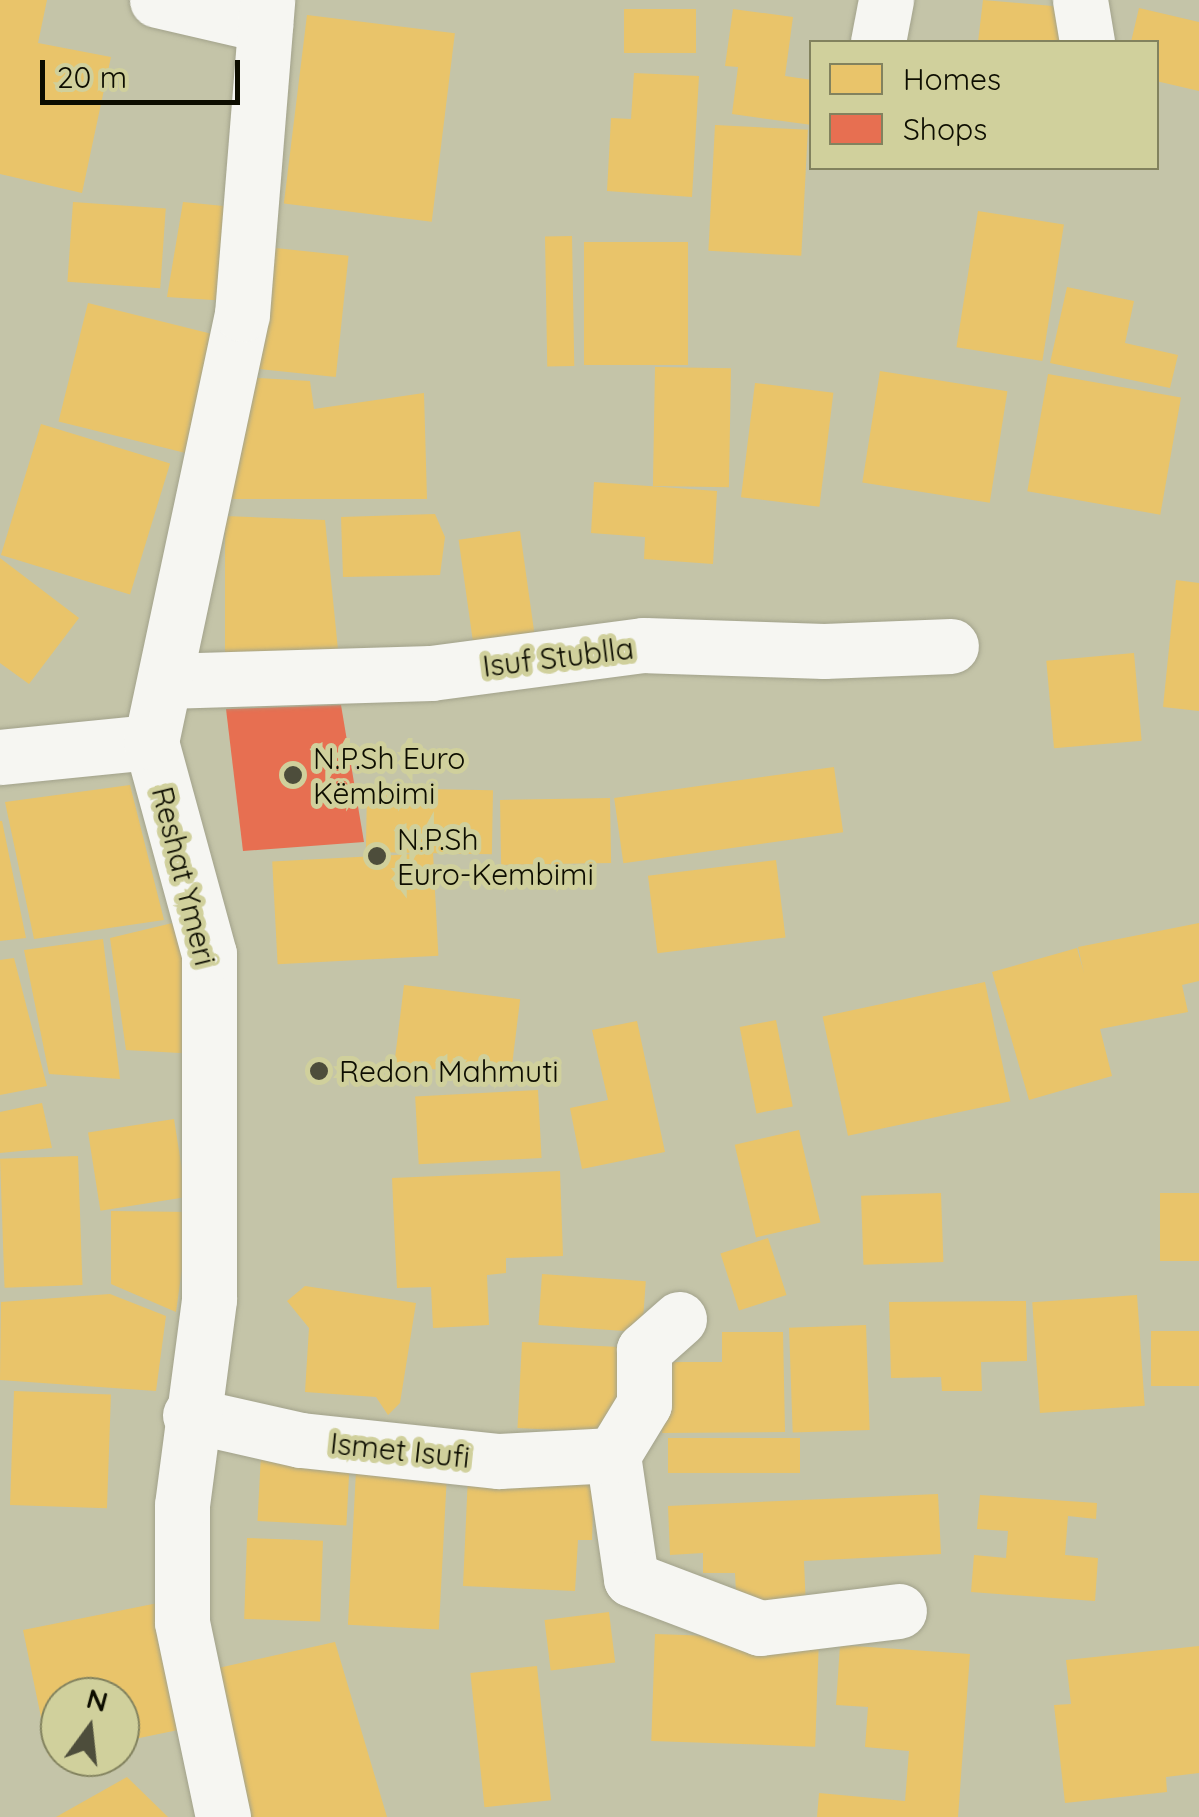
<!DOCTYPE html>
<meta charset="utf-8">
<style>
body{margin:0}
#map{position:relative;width:1199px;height:1817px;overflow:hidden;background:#c4c4a8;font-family:Quicksand,sans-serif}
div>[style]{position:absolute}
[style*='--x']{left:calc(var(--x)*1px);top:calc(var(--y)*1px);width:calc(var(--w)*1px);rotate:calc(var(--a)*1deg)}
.homes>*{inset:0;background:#e9c46a;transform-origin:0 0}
.shops>*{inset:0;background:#e76f51}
.roads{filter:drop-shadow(0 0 2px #a2a28b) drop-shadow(0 0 2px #a2a28b)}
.street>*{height:55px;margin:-27.5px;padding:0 27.5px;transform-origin:27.5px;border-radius:27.5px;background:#f6f6f2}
.dots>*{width:28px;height:28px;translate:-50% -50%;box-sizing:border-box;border:5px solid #d0d09c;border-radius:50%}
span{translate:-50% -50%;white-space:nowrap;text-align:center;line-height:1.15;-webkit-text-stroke:10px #d0d09c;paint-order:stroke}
.street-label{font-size:30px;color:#0d0d00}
.poi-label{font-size:30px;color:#0d0d00}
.left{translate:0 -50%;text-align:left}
.legend{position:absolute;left:809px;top:40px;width:350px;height:130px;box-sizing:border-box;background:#d0d09c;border:2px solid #82825e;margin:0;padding:12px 18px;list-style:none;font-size:30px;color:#0d0d00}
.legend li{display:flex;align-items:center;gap:20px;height:50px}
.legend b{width:50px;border:2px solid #82825e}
.north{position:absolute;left:40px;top:1677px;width:100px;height:100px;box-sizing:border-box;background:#d0d09c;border:2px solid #82825e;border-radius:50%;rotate:15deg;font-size:28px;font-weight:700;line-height:40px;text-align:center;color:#0d0d00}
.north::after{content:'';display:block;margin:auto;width:35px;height:45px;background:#4d4d3b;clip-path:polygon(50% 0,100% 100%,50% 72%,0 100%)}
.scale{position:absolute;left:40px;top:60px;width:200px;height:45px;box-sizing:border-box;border:5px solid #0d0d00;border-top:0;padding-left:12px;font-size:30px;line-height:35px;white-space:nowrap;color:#0d0d00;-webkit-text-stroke:8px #d0d09c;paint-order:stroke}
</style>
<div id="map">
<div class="homes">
<i style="clip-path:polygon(0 0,47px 0,38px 43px,111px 57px,82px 193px,0 174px)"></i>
<i style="clip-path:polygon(983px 0,1064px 7px,1059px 42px,978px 42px)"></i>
<i style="clip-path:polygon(1139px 8px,1199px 22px,1199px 91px,1156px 81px,1156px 42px,1131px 42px)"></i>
<i style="left:624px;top:9px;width:72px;height:44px"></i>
<i style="clip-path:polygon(733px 9px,793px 17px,785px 76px,812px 80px,812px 125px,732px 114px,738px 67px,725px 66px)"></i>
<i style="left:307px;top:15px;width:149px;height:190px;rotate:7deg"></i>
<i style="clip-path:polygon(634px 73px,699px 76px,692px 197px,607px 191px,611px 118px,631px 119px)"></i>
<i style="left:715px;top:125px;width:93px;height:126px;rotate:3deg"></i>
<i style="left:73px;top:202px;width:93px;height:80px;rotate:4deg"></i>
<i style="clip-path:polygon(183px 202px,234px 207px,228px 301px,167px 297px)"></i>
<i style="left:978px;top:211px;width:87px;height:138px;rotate:9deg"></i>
<i style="left:572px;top:236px;width:130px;height:27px;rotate:89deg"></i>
<i style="left:584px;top:242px;width:104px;height:123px"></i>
<i style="left:266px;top:247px;width:83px;height:122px;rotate:6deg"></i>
<i style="clip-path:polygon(1067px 287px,1134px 301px,1125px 343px,1178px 355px,1170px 388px,1050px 363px)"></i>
<i style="left:88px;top:303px;width:133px;height:122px;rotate:14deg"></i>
<i style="left:655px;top:367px;width:76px;height:119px;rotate:1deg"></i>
<i style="left:880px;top:371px;width:129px;height:113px;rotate:9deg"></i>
<i style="left:1048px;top:374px;width:135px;height:119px;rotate:10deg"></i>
<i style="clip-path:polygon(243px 377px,310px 381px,314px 409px,424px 393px,427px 499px,223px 499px)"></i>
<i style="left:755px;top:383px;width:79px;height:115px;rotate:7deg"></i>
<i style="left:41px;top:424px;width:135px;height:137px;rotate:17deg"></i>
<i style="clip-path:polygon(594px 482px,717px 491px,713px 564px,644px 559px,645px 537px,591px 533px)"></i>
<i style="clip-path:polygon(435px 514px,445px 537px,440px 575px,343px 577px,341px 517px)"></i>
<i style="clip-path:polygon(225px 516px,325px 520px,339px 660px,225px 662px)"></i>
<i style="left:520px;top:531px;width:107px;height:62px;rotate:82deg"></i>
<i style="clip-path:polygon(0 558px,79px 618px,29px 684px,0 663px)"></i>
<i style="clip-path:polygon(1176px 580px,1199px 583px,1199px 711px,1163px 707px)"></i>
<i style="left:1134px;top:653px;width:88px;height:88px;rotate:85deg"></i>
<i style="left:834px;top:767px;width:66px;height:222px;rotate:82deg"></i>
<i style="clip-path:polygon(130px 785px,164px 920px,34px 939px,5px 802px)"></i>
<i style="left:367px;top:788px;width:126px;height:64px;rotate:1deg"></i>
<i style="left:610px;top:798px;width:65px;height:110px;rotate:89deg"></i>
<i style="clip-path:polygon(0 821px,2px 821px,26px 938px,0 941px)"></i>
<i style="left:433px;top:853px;width:103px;height:161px;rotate:87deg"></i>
<i style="left:776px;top:860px;width:78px;height:129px;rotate:83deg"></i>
<i style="clip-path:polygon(185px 920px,198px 1054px,126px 1050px,110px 938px)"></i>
<i style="clip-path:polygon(1199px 923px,1199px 981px,1182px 985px,1188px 1012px,1100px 1029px,1112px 1076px,1029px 1100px,992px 972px,1077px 948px,1084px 973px,1078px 947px)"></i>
<i style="clip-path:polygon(103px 939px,120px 1079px,49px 1074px,24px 950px)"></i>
<i style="clip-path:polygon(14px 958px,47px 1086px,0 1095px,0 960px)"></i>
<i style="left:985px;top:982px;width:122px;height:166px;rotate:78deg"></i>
<i style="left:404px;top:985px;width:117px;height:80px;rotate:7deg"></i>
<i style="left:776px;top:1020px;width:88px;height:37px;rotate:79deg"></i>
<i style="clip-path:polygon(637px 1021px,665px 1152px,582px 1169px,570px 1108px,608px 1100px,592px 1030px)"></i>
<i style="left:538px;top:1090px;width:68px;height:123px;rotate:87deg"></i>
<i style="clip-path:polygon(42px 1103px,52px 1148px,0 1153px,0 1112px)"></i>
<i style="left:174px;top:1119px;width:79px;height:87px;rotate:81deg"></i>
<i style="left:799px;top:1130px;width:95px;height:66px;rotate:77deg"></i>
<i style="left:78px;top:1156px;width:129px;height:78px;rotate:88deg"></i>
<i style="clip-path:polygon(560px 1171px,563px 1256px,506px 1258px,506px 1273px,487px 1275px,489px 1325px,433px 1328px,431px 1287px,397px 1288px,392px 1178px)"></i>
<i style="left:941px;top:1193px;width:69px;height:80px;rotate:88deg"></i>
<i style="left:1199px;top:1193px;width:68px;height:39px;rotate:90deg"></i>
<i style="clip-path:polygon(111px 1211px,190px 1212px,176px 1312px,111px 1284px)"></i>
<i style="left:768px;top:1238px;width:60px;height:50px;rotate:72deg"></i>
<i style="left:542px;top:1274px;width:104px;height:51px;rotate:4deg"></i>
<i style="clip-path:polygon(305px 1286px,416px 1303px,400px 1403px,388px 1415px,376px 1397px,305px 1392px,309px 1328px,287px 1301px)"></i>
<i style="clip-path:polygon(110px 1294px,166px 1316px,156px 1391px,0 1380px,1px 1302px)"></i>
<i style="left:1137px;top:1295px;width:111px;height:105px;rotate:86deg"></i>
<i style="clip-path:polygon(1026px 1301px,1027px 1361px,981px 1362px,982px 1391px,942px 1391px,941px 1377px,891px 1378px,889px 1302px)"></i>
<i style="left:866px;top:1325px;width:105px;height:77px;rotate:88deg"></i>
<i style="left:1199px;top:1331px;width:55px;height:48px;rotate:90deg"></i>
<i style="clip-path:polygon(722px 1332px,783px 1332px,785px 1432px,662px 1433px,661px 1362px,722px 1362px)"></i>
<i style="left:522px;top:1342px;width:102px;height:86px;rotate:3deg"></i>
<i style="left:14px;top:1391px;width:97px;height:114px;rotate:2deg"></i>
<i style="left:668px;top:1438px;width:132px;height:35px"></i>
<i style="left:261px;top:1454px;width:89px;height:67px;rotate:3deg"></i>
<i style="left:356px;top:1471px;width:91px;height:154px;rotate:3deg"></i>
<i style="clip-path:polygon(468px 1476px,594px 1482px,592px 1540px,578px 1540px,575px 1591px,463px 1586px)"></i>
<i style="clip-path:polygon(938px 1494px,941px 1554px,804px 1561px,806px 1609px,737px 1612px,735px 1573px,703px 1573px,703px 1553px,670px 1555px,668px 1506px)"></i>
<i style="clip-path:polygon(980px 1495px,1097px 1503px,1096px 1519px,1068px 1516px,1065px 1555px,1098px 1558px,1095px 1601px,971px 1592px,974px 1555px,1006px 1558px,1008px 1531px,977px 1529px)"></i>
<i style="left:247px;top:1538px;width:76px;height:81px;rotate:2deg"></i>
<i style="clip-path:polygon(158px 1603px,183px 1729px,120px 1742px,120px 1697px,60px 1697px,60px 1753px,49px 1756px,23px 1630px)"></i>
<i style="left:609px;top:1612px;width:51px;height:65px;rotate:83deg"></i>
<i style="left:655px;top:1634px;width:164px;height:107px;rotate:2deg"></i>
<i style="clip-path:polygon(335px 1642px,387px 1817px,251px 1817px,205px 1671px)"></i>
<i style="clip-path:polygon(840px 1645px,970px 1654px,958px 1817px,817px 1817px,819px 1793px,905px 1801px,909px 1751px,865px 1747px,868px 1707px,836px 1705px)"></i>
<i style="clip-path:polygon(1199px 1646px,1199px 1773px,1166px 1777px,1167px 1792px,1065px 1803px,1054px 1705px,1071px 1704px,1066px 1660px)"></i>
<i style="left:537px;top:1666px;width:135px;height:67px;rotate:84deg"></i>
<i style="clip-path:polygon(127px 1777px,168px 1817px,56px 1817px)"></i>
</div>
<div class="shops">
<i style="clip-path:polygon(341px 705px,364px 842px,243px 851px,226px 709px)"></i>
</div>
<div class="roads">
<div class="street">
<i style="--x:157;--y:0;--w:111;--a:13"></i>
<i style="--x:1080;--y:0;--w:43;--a:80.5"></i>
<i style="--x:878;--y:42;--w:43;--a:-79.2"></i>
<i style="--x:165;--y:681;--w:266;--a:-1.7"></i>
<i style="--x:431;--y:673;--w:214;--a:-7.5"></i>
<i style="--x:643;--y:645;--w:181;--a:1.9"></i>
<i style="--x:824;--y:651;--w:127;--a:-2.3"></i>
<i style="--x:0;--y:757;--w:152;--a:-5.7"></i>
<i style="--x:679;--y:1319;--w:47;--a:138.5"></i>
<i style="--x:644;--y:1350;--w:54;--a:90"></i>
<i style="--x:644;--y:1404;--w:60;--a:121.3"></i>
<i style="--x:613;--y:1455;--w:125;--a:81.7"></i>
<i style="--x:631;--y:1579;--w:138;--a:20.8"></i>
<i style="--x:760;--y:1628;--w:140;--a:-7"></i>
<i style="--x:190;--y:1415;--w:114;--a:12.7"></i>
<i style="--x:301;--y:1440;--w:199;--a:6.1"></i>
<i style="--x:499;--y:1461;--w:114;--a:-3"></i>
<i style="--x:223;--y:1817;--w:199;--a:-101.9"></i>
<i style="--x:182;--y:1622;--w:117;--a:-90"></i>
<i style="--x:182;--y:1505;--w:208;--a:-82.5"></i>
<i style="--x:209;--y:1299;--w:345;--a:-90"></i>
<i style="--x:209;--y:954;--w:220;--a:-105.3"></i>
<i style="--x:151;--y:742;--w:438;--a:-78"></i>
<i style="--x:242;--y:314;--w:315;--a:-85.4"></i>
</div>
</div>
<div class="dots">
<i style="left:293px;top:775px;background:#4d4d3b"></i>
<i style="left:377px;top:856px;background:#4d4d3b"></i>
<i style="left:319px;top:1071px;background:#4d4d3b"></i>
</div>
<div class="street-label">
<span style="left:558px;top:657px;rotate:-7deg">Isuf Stublla</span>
<span style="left:184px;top:876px;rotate:76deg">Reshat Ymeri</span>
<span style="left:400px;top:1450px;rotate:6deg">Ismet Isufi</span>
</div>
<div class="poi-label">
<span class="left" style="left:313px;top:775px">N.P.Sh Euro<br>Këmbimi</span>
<span class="left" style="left:397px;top:856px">N.P.Sh<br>Euro-Kembimi</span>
<span class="left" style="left:339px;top:1071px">Redon Mahmuti</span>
</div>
<ul class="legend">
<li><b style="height:28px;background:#e9c46a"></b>Homes</li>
<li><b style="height:28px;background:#e76f51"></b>Shops</li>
</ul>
<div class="north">N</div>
<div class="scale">20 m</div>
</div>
